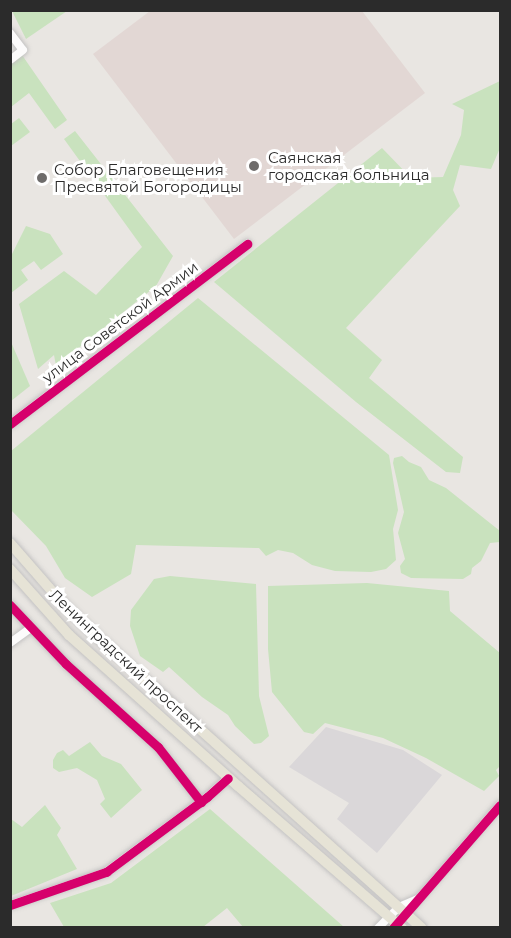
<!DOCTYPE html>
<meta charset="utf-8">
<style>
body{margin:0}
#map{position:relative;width:511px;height:938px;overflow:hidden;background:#e9e6e2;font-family:Montserrat,sans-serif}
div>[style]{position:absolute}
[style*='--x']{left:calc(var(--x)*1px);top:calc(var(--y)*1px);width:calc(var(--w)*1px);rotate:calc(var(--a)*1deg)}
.industrial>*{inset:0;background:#dad7d9}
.medical>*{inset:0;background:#e2d7d4}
.green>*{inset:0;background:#c9e2be}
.roads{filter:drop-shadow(0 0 2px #c3c2c2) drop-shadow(0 0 2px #c3c2c2)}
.minor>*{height:8px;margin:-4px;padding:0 4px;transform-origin:4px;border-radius:4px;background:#fcfbfb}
.major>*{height:10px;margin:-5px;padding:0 5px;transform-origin:5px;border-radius:5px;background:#e6e3d6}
.cycleway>*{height:9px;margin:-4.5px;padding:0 4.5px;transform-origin:4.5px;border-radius:4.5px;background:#d6006c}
.dots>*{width:16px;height:16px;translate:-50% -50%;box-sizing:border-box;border:3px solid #fff;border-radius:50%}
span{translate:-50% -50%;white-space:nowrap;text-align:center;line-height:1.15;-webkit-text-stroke:6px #fff;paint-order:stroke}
.poi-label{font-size:15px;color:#2b2b2b}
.left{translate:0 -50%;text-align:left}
.street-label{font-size:15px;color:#2b2b2b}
.frame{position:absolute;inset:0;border:12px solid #2b2b2b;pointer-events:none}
</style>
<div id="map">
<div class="industrial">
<i style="clip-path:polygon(326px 727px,403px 750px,442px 775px,377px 853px,337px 819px,349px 803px,289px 767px)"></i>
</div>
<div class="medical">
<i style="clip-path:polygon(150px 11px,362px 11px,425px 93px,234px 239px,93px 54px)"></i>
</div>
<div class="green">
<i style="clip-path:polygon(12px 11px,67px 11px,26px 39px)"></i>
<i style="clip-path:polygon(22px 55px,67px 120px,55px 129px,29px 93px,11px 107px,11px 64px)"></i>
<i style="clip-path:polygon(500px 81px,500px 148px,491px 169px,460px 165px,453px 190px,460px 206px,346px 328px,382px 360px,369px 378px,463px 457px,460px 473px,446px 472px,356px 402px,214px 282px,382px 148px,411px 178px,443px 177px,461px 135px,464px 110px,452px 104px)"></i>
<i style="clip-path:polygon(19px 118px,30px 132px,11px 146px,11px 124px)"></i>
<i style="clip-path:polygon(75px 131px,173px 256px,156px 286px,56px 366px,54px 355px,38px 369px,19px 304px,64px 271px,96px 295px,142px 247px,64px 139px)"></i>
<i style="clip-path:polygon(26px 226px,50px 234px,63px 254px,41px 270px,34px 261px,21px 270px,28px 280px,11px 293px,11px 256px)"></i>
<i style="clip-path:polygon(198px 298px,389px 455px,398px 510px,393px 529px,396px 560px,386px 569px,371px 572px,335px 571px,312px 565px,293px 553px,278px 550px,266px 556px,259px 548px,136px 545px,131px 574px,92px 597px,65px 578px,46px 546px,11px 510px,11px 451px)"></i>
<i style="clip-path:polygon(11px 342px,30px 386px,11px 401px,10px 401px)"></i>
<i style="clip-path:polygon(402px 456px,409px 462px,421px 467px,429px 480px,446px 488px,500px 531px,500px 542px,490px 543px,481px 561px,472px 568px,471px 574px,463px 579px,411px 578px,401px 573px,400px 566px,405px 559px,398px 533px,404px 512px,393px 463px,394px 458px)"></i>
<i style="clip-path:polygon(170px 576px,256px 584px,259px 696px,269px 736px,261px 743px,254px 744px,235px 726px,228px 715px,202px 697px,169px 667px,163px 672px,140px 656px,130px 626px,131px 610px,154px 579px)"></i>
<i style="clip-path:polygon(367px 583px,449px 591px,450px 611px,500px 653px,500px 766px,496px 770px,499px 776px,484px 791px,426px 758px,383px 738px,325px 723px,313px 734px,304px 732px,272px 692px,268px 649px,268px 586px)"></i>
<i style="clip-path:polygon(90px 742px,102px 756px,121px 764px,142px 790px,111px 818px,100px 804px,105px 799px,97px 780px,77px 768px,59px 772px,53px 768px,53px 760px,57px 753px,63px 750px,69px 756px)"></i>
<i style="clip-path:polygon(45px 805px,61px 828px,57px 835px,77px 869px,11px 896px,11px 819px,22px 827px)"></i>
<i style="clip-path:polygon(210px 809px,344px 927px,243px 927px,227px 908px,203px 927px,64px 927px,50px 903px,111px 883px)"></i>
</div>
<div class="roads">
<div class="minor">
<i style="--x:10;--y:33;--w:21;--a:53"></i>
<i style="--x:23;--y:50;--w:16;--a:142"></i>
<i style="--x:10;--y:424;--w:298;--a:-37.2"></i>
<i style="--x:10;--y:605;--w:81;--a:46.5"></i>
<i style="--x:66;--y:664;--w:124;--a:42.1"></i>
<i style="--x:158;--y:747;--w:70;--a:52"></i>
<i style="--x:10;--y:643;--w:26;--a:-36"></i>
<i style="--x:10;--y:905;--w:102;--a:-19"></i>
<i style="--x:106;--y:872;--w:126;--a:-36.6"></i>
<i style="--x:207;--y:797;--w:28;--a:-42"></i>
<i style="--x:378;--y:928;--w:30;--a:-45"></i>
<i style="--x:399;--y:907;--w:21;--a:-23"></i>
<i style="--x:393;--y:928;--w:163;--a:-49"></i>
</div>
<div class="major">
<i style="--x:10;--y:543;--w:82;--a:48.9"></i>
<i style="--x:64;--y:605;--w:42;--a:44"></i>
<i style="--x:94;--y:634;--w:440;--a:41.9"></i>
<i style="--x:10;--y:569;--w:89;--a:48.2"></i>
<i style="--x:69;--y:635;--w:227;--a:41.8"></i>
<i style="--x:238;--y:786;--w:217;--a:40.9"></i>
</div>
</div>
<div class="cycleway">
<i style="--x:10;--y:424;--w:298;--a:-37.2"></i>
<i style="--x:10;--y:605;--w:81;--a:46.5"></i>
<i style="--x:66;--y:664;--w:124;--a:42.1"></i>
<i style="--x:158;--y:747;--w:70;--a:52"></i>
<i style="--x:10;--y:905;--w:102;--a:-19"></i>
<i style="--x:106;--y:872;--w:126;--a:-36.6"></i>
<i style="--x:207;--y:797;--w:28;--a:-42"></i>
<i style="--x:393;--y:928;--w:163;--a:-49"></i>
</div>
<div class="dots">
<i style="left:254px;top:166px;background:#6e6c6b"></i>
<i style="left:42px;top:178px;background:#6e6c6b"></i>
</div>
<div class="poi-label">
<span class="left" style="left:268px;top:166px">Саянская<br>городская больница</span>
<span class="left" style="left:54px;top:178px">Собор Благовещения<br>Пресвятой Богородицы</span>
</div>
<div class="street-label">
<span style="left:120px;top:322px;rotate:-37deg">улица Советской Армии</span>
<span style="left:126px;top:661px;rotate:43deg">Ленинградский проспект</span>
</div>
<div class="frame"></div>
</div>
